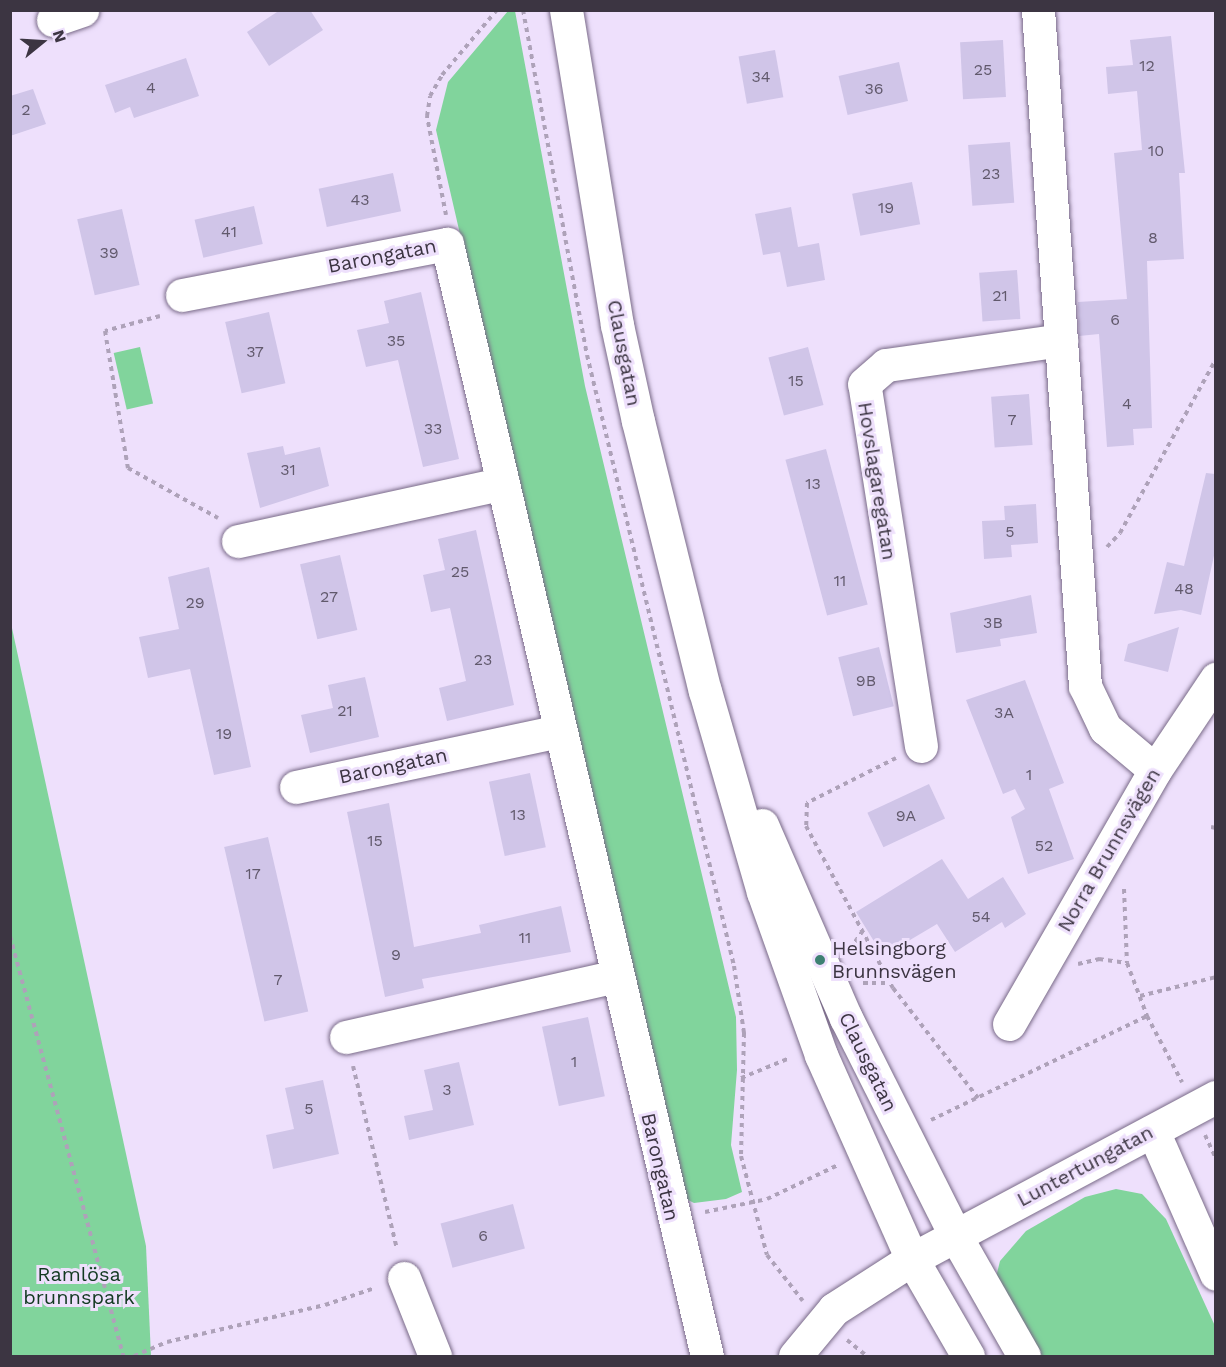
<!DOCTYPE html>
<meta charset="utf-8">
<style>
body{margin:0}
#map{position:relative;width:1226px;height:1367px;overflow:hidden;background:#eee0fc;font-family:"Work Sans",sans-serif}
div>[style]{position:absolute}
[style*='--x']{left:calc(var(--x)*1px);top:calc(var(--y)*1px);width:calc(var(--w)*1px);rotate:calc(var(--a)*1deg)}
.green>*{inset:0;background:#81d49c;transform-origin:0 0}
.building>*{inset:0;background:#d0c5e8;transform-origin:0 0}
.path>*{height:4px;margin-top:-2px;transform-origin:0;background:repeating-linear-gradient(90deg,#aea2b9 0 4.5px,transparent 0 9px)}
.roads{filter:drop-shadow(0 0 2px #796a88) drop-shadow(0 0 2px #796a88)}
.minor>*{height:33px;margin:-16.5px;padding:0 16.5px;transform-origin:16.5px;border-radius:16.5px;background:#fff}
.major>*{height:33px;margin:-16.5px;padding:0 16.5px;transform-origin:16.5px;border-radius:16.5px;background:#fff}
.dots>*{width:16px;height:16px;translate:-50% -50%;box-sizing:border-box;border:3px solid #eee0fc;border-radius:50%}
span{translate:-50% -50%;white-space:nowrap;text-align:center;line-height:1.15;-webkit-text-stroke:6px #eee0fc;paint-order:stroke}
.number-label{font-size:16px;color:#61596c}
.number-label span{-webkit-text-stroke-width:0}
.street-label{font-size:20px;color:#3c3542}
.poi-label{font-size:20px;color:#3c3542}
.left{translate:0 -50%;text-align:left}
.park-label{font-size:20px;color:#123921}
.frame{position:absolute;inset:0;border:12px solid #3c3542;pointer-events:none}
.north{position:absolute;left:12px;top:12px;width:60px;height:60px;-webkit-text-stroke:4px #eee0fc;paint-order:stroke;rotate:72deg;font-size:16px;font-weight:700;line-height:24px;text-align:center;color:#3c3542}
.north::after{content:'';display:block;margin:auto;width:21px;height:27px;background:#3c3542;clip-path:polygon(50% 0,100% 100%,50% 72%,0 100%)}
</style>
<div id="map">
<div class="green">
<i style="clip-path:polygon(508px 11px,515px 11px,585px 386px,736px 1017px,737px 1070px,731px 1145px,742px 1192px,726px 1199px,694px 1203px,682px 1197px,436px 130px,448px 82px)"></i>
<i style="left:140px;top:347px;width:58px;height:27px;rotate:77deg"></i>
<i style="clip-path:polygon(10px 619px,146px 1246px,151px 1356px,11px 1356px)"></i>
<i style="clip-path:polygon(1116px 1189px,1142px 1194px,1166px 1219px,1215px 1326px,1215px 1356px,1034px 1356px,996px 1277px,1000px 1261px,1026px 1231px,1085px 1197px)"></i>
</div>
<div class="building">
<i style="clip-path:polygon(280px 10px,310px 10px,323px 30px,269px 66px,247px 32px)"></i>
<i style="clip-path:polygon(1171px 36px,1185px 173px,1179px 173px,1184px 259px,1147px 261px,1152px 428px,1133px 429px,1134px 445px,1107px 447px,1099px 334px,1079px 336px,1078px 302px,1127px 299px,1114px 153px,1142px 150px,1137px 91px,1108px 94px,1106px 67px,1133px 65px,1130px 40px)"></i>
<i style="left:1003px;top:40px;width:57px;height:43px;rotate:87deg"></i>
<i style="left:775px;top:50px;width:48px;height:37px;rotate:80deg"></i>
<i style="clip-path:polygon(186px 58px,199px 96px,134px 118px,130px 107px,115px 113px,105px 85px)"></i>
<i style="left:899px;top:62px;width:40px;height:62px;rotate:77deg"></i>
<i style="clip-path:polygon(33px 89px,46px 124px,10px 136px,10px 96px)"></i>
<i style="left:1010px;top:142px;width:61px;height:42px;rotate:86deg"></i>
<i style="left:393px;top:173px;width:39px;height:76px;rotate:78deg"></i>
<i style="left:912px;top:182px;width:43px;height:61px;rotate:79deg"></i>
<i style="left:254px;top:206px;width:39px;height:61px;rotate:77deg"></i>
<i style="clip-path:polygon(791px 207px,798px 247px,819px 243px,825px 280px,787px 287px,780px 252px,763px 255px,755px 214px)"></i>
<i style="left:122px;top:209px;width:78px;height:46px;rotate:77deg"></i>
<i style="left:1017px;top:270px;width:49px;height:38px;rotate:86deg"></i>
<i style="clip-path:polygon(421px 292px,459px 459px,423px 467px,398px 360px,366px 367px,357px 330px,389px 323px,384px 301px)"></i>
<i style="left:269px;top:312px;width:73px;height:45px;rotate:77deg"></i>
<i style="left:808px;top:347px;width:60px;height:41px;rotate:75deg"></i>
<i style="left:1029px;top:394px;width:51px;height:38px;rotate:86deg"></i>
<i style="clip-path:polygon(283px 446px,285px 455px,320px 447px,329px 486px,260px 508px,247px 453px)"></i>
<i style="left:826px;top:449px;width:161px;height:42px;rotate:75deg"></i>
<i style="clip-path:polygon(1206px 473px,1215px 474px,1215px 551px,1201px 615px,1181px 610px,1154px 614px,1167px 562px,1184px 566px)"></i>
<i style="clip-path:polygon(1036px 504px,1038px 543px,1011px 545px,1012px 557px,984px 559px,982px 521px,1005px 520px,1004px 506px)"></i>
<i style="clip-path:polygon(476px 530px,514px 705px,447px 721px,439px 688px,466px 681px,450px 608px,431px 612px,423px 575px,445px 570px,438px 539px)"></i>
<i style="left:340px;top:555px;width:77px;height:41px;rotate:77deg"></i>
<i style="clip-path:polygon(209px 567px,251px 767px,214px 775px,190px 669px,148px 678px,139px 637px,179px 629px,168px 577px)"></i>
<i style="clip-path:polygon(1031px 595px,1037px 633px,1000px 639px,1001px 646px,956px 653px,950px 613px)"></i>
<i style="clip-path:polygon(1179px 627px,1168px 672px,1124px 661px,1128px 644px)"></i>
<i style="left:879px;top:647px;width:61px;height:42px;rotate:76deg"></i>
<i style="clip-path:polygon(365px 677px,379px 737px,310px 753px,301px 715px,333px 708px,328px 685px)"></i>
<i style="clip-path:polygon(1025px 680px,1064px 783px,1049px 789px,1074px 859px,1028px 874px,1011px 817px,1025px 809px,1015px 789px,1003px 794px,966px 700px)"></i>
<i style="left:530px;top:773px;width:76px;height:42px;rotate:78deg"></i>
<i style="left:929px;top:784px;width:38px;height:68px;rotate:65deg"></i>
<i style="clip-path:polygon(389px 803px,414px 947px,481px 933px,479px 925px,561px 906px,571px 952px,422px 979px,424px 988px,385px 997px,347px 812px)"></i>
<i style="left:268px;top:837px;width:179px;height:45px;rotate:77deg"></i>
<i style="clip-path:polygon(942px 859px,968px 899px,1003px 877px,1026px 914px,1005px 928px,1002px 922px,955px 952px,937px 924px,883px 956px,856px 912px)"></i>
<i style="left:588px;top:1017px;width:81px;height:47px;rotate:78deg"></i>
<i style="clip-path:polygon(459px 1062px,474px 1125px,409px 1140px,404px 1116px,433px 1110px,424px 1070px)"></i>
<i style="clip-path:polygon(323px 1080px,339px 1154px,273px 1169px,266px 1135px,294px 1129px,285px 1088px)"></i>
<i style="left:513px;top:1204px;width:46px;height:75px;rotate:75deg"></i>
</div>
<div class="path">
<i style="--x:523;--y:10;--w:351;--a:79.5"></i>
<i style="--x:587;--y:355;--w:628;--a:76.47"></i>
<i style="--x:734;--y:966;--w:68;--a:81.5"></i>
<i style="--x:744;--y:1033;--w:123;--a:91.4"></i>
<i style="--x:741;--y:1156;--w:102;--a:75.3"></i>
<i style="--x:767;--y:1255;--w:58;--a:52"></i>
<i style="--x:446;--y:215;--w:101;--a:-100.9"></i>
<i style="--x:427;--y:116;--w:20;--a:-81"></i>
<i style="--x:430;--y:96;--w:24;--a:-60"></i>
<i style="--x:442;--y:75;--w:85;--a:-49.8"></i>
<i style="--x:160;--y:316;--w:57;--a:164.7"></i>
<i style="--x:105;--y:331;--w:139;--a:80.5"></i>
<i style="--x:128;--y:468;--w:103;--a:29.1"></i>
<i style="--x:1107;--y:547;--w:19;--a:-47"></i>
<i style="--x:1120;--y:533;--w:199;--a:-61.1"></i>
<i style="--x:896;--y:758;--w:100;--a:153.2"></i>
<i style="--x:807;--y:803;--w:23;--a:92"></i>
<i style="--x:806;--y:826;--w:184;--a:61.8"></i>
<i style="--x:893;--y:988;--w:139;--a:52.3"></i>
<i style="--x:1211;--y:827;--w:5;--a:11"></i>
<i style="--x:1124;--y:889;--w:74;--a:87.7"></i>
<i style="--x:1127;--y:963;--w:57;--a:69.3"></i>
<i style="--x:1147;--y:1016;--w:75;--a:62.1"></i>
<i style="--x:10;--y:936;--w:435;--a:74.9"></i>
<i style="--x:850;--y:949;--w:21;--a:-55"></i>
<i style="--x:1078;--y:964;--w:22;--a:-13"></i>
<i style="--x:1099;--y:959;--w:28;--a:8"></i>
<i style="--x:863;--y:983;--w:27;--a:0"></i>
<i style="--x:1140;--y:996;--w:78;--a:-14"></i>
<i style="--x:353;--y:1066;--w:188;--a:76.5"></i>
<i style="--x:741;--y:1078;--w:53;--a:-22.2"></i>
<i style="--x:931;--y:1120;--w:240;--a:-25.7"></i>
<i style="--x:1205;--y:1135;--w:26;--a:65"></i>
<i style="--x:705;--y:1212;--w:63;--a:-11.8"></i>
<i style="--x:767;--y:1199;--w:79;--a:-25.6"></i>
<i style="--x:847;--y:1340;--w:26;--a:39"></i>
<i style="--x:134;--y:1356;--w:36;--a:-23"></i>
<i style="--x:167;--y:1342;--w:162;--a:-13.2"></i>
<i style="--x:325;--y:1305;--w:53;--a:-18.8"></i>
</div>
<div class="roads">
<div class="minor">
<i style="--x:1038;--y:10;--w:678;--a:86.02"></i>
<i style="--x:1085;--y:686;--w:47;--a:64.5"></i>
<i style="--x:1105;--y:728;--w:65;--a:40"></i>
<i style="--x:53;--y:20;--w:31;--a:-19"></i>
<i style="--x:182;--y:295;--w:270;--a:-10.9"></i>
<i style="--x:447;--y:244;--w:1142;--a:76.84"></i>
<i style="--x:238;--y:541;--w:271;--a:-12.3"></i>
<i style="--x:921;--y:746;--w:366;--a:-98.9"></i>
<i style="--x:864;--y:384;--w:29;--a:-41"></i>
<i style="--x:886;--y:365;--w:177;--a:-8.1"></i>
<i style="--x:296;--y:787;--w:269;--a:-12"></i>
<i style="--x:1009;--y:1024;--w:293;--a:-60.1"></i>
<i style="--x:1155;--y:770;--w:110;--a:-56.2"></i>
<i style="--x:346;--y:1037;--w:278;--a:-12.7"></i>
<i style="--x:1153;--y:1131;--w:156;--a:66.2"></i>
<i style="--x:404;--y:1278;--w:84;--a:68.3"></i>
<i style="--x:795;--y:1356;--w:61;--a:-50.3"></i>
<i style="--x:834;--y:1309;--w:93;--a:-32.7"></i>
<i style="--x:912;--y:1259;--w:344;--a:-28.1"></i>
</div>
<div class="major">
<i style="--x:566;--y:10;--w:319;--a:80.8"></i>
<i style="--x:617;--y:325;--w:98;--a:77.7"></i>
<i style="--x:638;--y:421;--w:278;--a:76.1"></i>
<i style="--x:705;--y:691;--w:209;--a:73.9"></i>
<i style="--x:763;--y:892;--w:173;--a:70.4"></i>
<i style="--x:821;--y:1055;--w:223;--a:66"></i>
<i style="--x:912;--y:1259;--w:112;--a:60"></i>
<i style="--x:762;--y:825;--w:210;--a:66.5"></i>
<i style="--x:846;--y:1018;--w:243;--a:63.3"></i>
<i style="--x:955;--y:1235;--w:139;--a:60.3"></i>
</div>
</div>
<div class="dots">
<i style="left:820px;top:960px;background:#3e8172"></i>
</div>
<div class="number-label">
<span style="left:1147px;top:66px">12</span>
<span style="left:983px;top:70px">25</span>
<span style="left:761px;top:77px">34</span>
<span style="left:151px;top:88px">4</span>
<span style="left:874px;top:89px">36</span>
<span style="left:26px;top:110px">2</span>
<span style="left:1156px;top:151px">10</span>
<span style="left:991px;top:174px">23</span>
<span style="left:360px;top:200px">43</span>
<span style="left:886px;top:208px">19</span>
<span style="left:229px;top:232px">41</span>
<span style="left:1153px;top:238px">8</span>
<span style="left:109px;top:253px">39</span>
<span style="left:1000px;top:296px">21</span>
<span style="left:1115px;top:320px">6</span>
<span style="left:396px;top:341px">35</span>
<span style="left:255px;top:352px">37</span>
<span style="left:796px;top:381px">15</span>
<span style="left:1127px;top:404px">4</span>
<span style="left:1012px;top:420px">7</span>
<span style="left:433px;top:429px">33</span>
<span style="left:288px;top:470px">31</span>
<span style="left:813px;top:484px">13</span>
<span style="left:1010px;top:532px">5</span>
<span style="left:460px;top:572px">25</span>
<span style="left:840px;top:581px">11</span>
<span style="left:1184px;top:589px">48</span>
<span style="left:329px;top:597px">27</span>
<span style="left:195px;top:603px">29</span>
<span style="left:993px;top:623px">3B</span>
<span style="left:483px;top:660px">23</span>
<span style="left:866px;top:681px">9B</span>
<span style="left:345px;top:711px">21</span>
<span style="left:1004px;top:713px">3A</span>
<span style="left:224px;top:734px">19</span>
<span style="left:1029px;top:775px">1</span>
<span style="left:518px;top:815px">13</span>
<span style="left:906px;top:816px">9A</span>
<span style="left:375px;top:841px">15</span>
<span style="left:1044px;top:846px">52</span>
<span style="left:253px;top:874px">17</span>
<span style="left:981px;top:917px">54</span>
<span style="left:525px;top:938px">11</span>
<span style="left:396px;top:955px">9</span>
<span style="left:278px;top:980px">7</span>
<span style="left:574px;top:1062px">1</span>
<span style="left:447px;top:1090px">3</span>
<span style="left:309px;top:1109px">5</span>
<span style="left:483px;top:1236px">6</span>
</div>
<div class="street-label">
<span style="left:382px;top:256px;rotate:-11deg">Barongatan</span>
<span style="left:624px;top:353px;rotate:79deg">Clausgatan</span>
<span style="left:877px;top:481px;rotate:81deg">Hovslagaregatan</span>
<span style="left:393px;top:766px;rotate:-12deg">Barongatan</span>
<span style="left:1109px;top:850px;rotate:-60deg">Norra Brunnsvägen</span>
<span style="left:868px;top:1062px;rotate:64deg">Clausgatan</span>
<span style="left:1085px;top:1166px;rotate:-28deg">Luntertungatan</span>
<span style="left:660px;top:1167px;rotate:77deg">Barongatan</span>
</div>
<div class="poi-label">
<span class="left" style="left:832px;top:960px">Helsingborg<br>Brunnsvägen</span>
</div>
<div class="park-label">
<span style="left:79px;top:1286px">Ramlösa<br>brunnspark</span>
</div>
<div class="frame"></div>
<div class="north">N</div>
</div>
